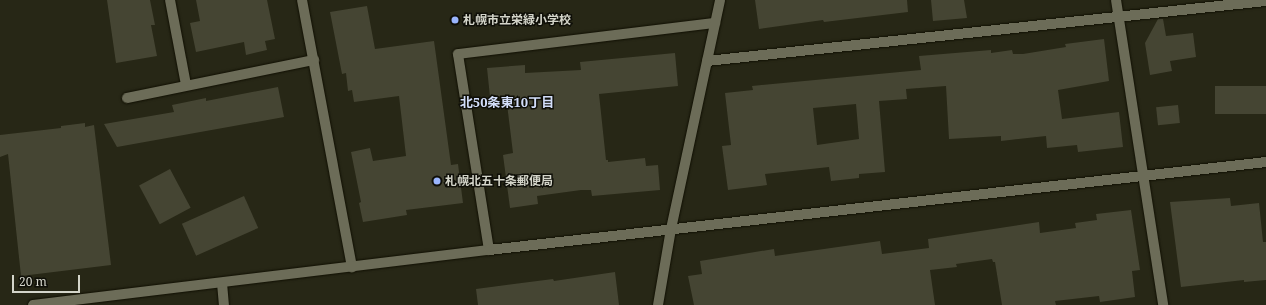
<!DOCTYPE html>
<meta charset="utf-8">
<style>
body{margin:0}
#map{position:relative;width:1266px;height:305px;overflow:hidden;background:#272716;font-family:"Noto Serif","Noto Sans JP",serif}
div>[style]{position:absolute}
[style*='--x']{left:calc(var(--x)*1px);top:calc(var(--y)*1px);width:calc(var(--w)*1px);rotate:calc(var(--a)*1deg)}
.building>*{inset:0;background:#454533;transform-origin:0 0}
.roads{filter:drop-shadow(0 0 1px #100f02) drop-shadow(0 0 1px #100f02)}
.street>*{height:10px;margin:-5px;padding:0 5px;transform-origin:5px;border-radius:5px;background:#6c6c58}
.dots>*{width:11px;height:11px;translate:-50% -50%;box-sizing:border-box;border:2px solid #0f0f08;border-radius:50%}
span{translate:-50% -50%;white-space:nowrap;text-align:center;line-height:1.15;-webkit-text-stroke:3px #0f0f08;paint-order:stroke}
.poi-label{font-size:12px;color:#d4d5ca;font-weight:700}
.left{translate:0 -50%;text-align:left}
.neighbourhood-label{font-size:13px;color:#d3defa;font-weight:700}
.scale{position:absolute;left:12px;top:275px;width:68px;height:18px;box-sizing:border-box;border:2px solid #d4d5ca;border-top:0;padding-left:5px;font-size:12px;line-height:14px;white-space:nowrap;color:#d4d5ca;-webkit-text-stroke:3px #0f0f08;paint-order:stroke}
</style>
<div id="map">
<div class="building">
<i style="clip-path:polygon(107px 0,150px 0,155px 25px,151px 25px,157px 56px,116px 63px)"></i>
<i style="clip-path:polygon(196px 0,267px 0,275px 39px,265px 41px,267px 50px,246px 55px,244px 42px,196px 52px,190px 23px,200px 21px)"></i>
<i style="clip-path:polygon(755px 0,907px 0,908px 12px,824px 22px,823px 20px,759px 29px)"></i>
<i style="clip-path:polygon(931px 0,964px 0,967px 18px,933px 21px)"></i>
<i style="clip-path:polygon(367px 6px,375px 49px,434px 41px,451px 165px,458px 164px,463px 203px,406px 210px,407px 215px,363px 222px,359px 203px,361px 202px,351px 152px,370px 148px,373px 161px,406px 156px,399px 96px,354px 102px,352px 90px,348px 91px,346px 73px,342px 74px,330px 12px)"></i>
<i style="clip-path:polygon(1158px 19px,1163px 19px,1166px 36px,1193px 33px,1196px 57px,1170px 61px,1172px 71px,1150px 75px,1145px 43px)"></i>
<i style="clip-path:polygon(evenodd,1104px 39px,1109px 81px,1058px 90px,1062px 119px,1119px 112px,1123px 147px,1078px 152px,1077px 145px,1047px 148px,1046px 136px,1001px 141px,1001px 136px,949px 139px,946px 86px,906px 89px,907px 99px,879px 101px,885px 172px,859px 174px,859px 178px,831px 181px,829px 167px,765px 174px,767px 185px,728px 190px,722px 146px,731px 145px,725px 93px,753px 90px,752px 86px,921px 70px,919px 56px,991px 50px,991px 53px,1012px 50px,1013px 54px,1023px 54px,1066px 47px,1065px 44px,1104px 39px,856px 104px,859px 139px,817px 145px,813px 108px,856px 104px)"></i>
<i style="clip-path:polygon(675px 53px,678px 86px,599px 94px,606px 160px,608px 160px,608px 162px,645px 158px,646px 166px,658px 165px,660px 190px,592px 196px,591px 190px,581px 190px,537px 196px,538px 204px,510px 208px,503px 155px,513px 153px,506px 96px,490px 97px,487px 68px,525px 65px,525px 73px,581px 70px,580px 62px)"></i>
<i style="left:1266px;top:86px;width:28px;height:51px;rotate:90deg"></i>
<i style="clip-path:polygon(278px 87px,284px 117px,117px 147px,104px 124px,174px 112px,172px 105px,206px 98px,206px 101px)"></i>
<i style="left:1178px;top:105px;width:18px;height:22px;rotate:84deg"></i>
<i style="clip-path:polygon(85px 123px,85px 127px,94px 125px,111px 265px,21px 276px,8px 154px,0 157px,0 135px,61px 128px,61px 126px)"></i>
<i style="left:170px;top:169px;width:44px;height:35px;rotate:62deg"></i>
<i style="left:244px;top:196px;width:35px;height:68px;rotate:66deg"></i>
<i style="clip-path:polygon(1230px 198px,1231px 206px,1259px 203px,1263px 242px,1266px 242px,1266px 280px,1244px 282px,1244px 280px,1181px 287px,1170px 202px)"></i>
<i style="clip-path:polygon(1131px 210px,1140px 270px,1132px 271px,1135px 297px,1100px 302px,1099px 296px,1055px 301px,1056px 305px,1002px 305px,995px 262px,993px 262px,992px 259px,956px 264px,957px 267px,930px 270px,935px 305px,694px 305px,688px 276px,702px 274px,700px 261px,774px 249px,775px 256px,880px 241px,882px 254px,929px 248px,928px 239px,1039px 222px,1040px 233px,1076px 228px,1075px 223px,1097px 220px,1096px 214px)"></i>
<i style="clip-path:polygon(615px 272px,619px 305px,478px 305px,476px 289px,553px 279px,554px 281px)"></i>
</div>
<div class="roads">
<div class="street">
<i style="--x:170;--y:0;--w:86;--a:79.3"></i>
<i style="--x:302;--y:0;--w:272;--a:79.4"></i>
<i style="--x:1116;--y:0;--w:309;--a:81.2"></i>
<i style="--x:707;--y:61;--w:562;--a:-6.13"></i>
<i style="--x:127;--y:98;--w:191;--a:-11.5"></i>
<i style="--x:489;--y:250;--w:198;--a:-99"></i>
<i style="--x:458;--y:54;--w:259;--a:-6.9"></i>
<i style="--x:222;--y:283;--w:22;--a:85"></i>
<i style="--x:33;--y:305;--w:459;--a:-6.9"></i>
<i style="--x:489;--y:250;--w:782;--a:-6.46"></i>
<i style="--x:658;--y:305;--w:77;--a:-80.3"></i>
<i style="--x:671;--y:229;--w:234;--a:-77.9"></i>
</div>
</div>
<div class="dots">
<i style="left:455px;top:20px;background:#9ab5fd"></i>
<i style="left:437px;top:181px;background:#9ab5fd"></i>
</div>
<div class="poi-label">
<span class="left" style="left:463px;top:20px">札幌市立栄緑小学校</span>
<span class="left" style="left:445px;top:181px">札幌北五十条郵便局</span>
</div>
<div class="neighbourhood-label">
<span style="left:507px;top:102px">北50条東10丁目</span>
</div>
<div class="scale">20 m</div>
</div>
